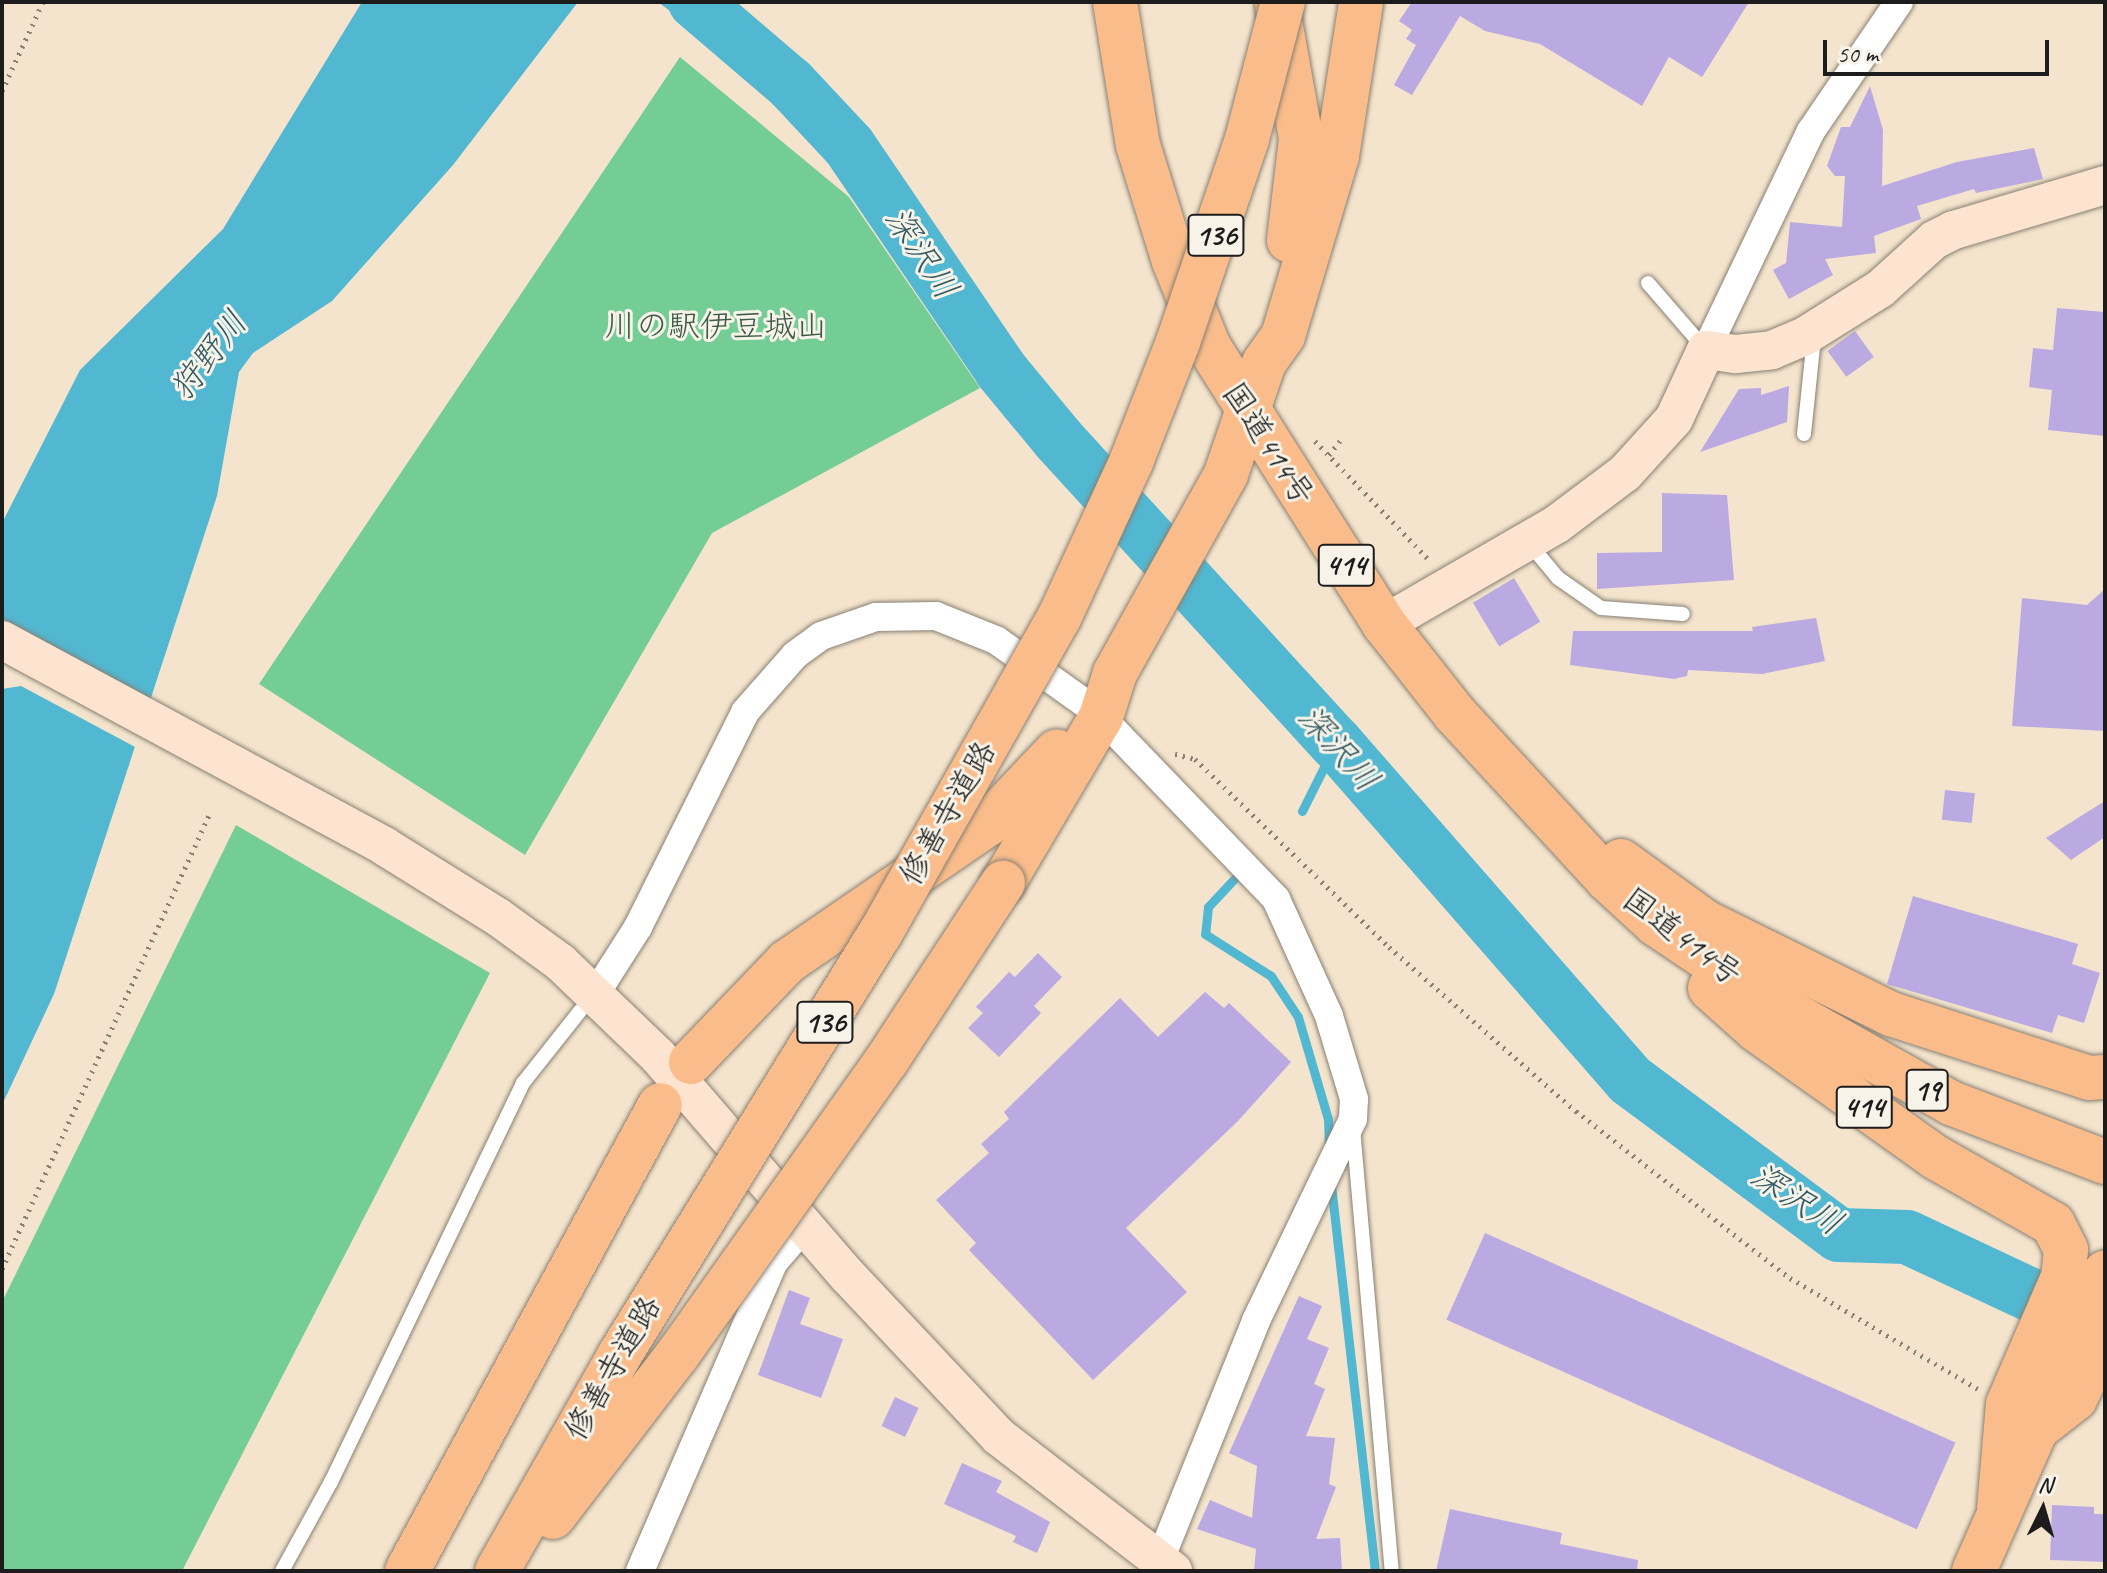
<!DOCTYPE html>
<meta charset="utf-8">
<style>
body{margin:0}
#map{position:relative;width:2107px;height:1573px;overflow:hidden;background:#f4e4cd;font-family:Caveat,"Klee One",sans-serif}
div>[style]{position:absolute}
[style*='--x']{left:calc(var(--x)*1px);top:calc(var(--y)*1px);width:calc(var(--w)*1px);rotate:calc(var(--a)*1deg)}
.green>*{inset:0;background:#73cd94}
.water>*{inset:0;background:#52b7d0}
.pier>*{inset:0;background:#f4e4cd}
.stream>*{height:9px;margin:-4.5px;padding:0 4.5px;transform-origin:4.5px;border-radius:4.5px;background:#52b7d0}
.river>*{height:54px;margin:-27px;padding:0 27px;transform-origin:27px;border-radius:27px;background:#52b7d0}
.building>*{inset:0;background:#baaae1;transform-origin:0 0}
.path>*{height:5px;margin-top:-2.5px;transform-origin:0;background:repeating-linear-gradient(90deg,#888074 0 2px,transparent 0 8px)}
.roads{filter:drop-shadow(0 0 2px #888074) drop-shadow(0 0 2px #888074)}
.lane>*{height:14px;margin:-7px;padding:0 7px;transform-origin:7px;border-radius:7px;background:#fff}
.street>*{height:28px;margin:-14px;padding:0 14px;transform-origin:14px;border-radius:14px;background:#fff}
.secondary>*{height:38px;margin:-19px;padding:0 19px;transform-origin:19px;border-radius:19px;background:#fde4d0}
.primary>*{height:44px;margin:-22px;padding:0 22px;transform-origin:22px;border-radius:22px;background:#f9bc8a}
.highway>*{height:44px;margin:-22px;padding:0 22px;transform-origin:22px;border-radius:22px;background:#f9bc8a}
.bridges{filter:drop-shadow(0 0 2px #888074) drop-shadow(0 0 2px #888074)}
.highway-bridge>*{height:44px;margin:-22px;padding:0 22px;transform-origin:22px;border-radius:22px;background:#f9bc8a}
span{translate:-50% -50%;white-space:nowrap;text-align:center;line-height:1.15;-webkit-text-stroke:6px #f7f3e8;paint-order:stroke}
.shield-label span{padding:2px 6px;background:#f7f3e8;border:2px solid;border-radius:6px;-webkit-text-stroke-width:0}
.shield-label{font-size:30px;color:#1c1c1c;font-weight:700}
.park-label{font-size:32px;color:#3a5a46}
.street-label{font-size:32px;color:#1c1c1c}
.water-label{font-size:34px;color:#325a64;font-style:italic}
.frame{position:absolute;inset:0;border:4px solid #1c1c1c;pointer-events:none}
.north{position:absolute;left:2003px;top:1469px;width:80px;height:80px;-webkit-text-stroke:6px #f7f3e8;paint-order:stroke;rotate:5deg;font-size:22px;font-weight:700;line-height:32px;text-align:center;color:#1c1c1c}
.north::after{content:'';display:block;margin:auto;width:28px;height:36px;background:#1c1c1c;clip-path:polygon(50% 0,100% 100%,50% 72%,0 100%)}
.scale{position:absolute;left:1823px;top:40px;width:226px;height:36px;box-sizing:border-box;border:4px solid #1c1c1c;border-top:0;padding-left:10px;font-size:24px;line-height:28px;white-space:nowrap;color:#1c1c1c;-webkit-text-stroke:6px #f7f3e8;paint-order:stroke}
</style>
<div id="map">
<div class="green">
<i style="clip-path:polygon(680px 57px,849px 197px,980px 388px,712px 533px,525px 855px,259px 684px)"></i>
<i style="clip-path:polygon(236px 825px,490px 973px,182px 1571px,2px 1571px,2px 1302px)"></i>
</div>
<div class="water">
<i style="clip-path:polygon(362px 2px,578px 2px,453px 165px,332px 301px,253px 353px,239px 372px,217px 496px,54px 994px,2px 1105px,2px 523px,80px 370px,223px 229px)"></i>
<i style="clip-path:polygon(658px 2px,708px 2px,769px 49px,759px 78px)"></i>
</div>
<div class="pier">
<i style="clip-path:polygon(2px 619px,153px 700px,137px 748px,21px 686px,2px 689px)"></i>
</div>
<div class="stream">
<i style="--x:1302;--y:811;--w:76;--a:-63.4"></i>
<i style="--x:1234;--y:879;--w:38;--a:133"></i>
<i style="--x:1208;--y:907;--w:27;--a:96"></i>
<i style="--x:1205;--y:934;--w:78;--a:32.5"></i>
<i style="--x:1271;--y:976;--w:49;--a:56.6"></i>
<i style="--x:1298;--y:1017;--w:106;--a:73.6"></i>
<i style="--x:1328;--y:1119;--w:27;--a:88"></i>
<i style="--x:1331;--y:1185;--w:388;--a:83.5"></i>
</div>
<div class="river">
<i style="--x:695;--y:2;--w:125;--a:40.5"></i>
<i style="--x:790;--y:83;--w:86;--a:46.9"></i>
<i style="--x:849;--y:146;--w:271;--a:55.8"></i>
<i style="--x:1001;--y:370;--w:89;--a:50.4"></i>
<i style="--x:1058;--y:439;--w:412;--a:47.6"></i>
<i style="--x:1336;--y:743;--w:447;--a:48.9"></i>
<i style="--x:1630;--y:1080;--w:260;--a:36.6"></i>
<i style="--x:1839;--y:1235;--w:68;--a:1.7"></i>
<i style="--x:1907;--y:1237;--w:210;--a:25.1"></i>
</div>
<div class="building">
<i style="clip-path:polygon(1412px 2px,1749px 2px,1702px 77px,1669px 57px,1642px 106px,1540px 44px,1485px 31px,1460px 16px,1412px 95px,1394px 85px,1416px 45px,1406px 39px,1412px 30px,1399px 21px)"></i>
<i style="clip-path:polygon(1870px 86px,1883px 130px,1882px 186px,1957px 162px,2034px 148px,2043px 179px,1976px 193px,1974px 189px,1917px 206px,1921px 219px,1874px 236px,1876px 253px,1825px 259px,1833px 275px,1789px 299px,1773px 270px,1786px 263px,1790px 222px,1842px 227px,1845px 176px,1835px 176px,1827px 166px,1841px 127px,1850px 127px)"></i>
<i style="clip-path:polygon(2057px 308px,2105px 312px,2105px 436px,2048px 430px,2052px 390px,2029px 387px,2033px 348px,2053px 350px)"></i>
<i style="left:1855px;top:331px;width:32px;height:34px;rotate:54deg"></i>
<i style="clip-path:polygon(1789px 386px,1787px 422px,1700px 452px,1739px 389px,1761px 388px,1761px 395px)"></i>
<i style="clip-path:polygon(1662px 493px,1727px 495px,1734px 580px,1597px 589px,1597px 553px,1662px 552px)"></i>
<i style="left:1514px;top:578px;width:51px;height:48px;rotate:59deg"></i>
<i style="clip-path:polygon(2105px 589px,2105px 731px,2012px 726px,2022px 598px,2087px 605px)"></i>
<i style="clip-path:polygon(1816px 618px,1825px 661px,1762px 674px,1688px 670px,1687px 676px,1674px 679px,1570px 665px,1573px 631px,1753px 631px,1752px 627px)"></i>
<i style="left:1945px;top:790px;width:30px;height:30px;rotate:6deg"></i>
<i style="clip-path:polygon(2105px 801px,2105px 837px,2071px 860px,2046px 838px)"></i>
<i style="clip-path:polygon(1913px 896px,2078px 944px,2072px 964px,2100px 973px,2084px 1023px,2058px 1015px,2052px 1033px,1887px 984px)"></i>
<i style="clip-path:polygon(1038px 953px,1062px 977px,1034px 1006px,1041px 1013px,999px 1057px,968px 1028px,983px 1013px,976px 1007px,1009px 972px,1015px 977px)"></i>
<i style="clip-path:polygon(1205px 992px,1224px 1008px,1229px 1003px,1291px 1062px,1238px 1121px,1126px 1228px,1187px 1292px,1093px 1380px,969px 1250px,976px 1243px,936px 1200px,989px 1153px,981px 1144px,1009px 1119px,1004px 1112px,1120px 998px,1158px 1037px)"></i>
<i style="left:1485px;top:1233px;width:515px;height:95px;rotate:24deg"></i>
<i style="clip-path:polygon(789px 1290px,810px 1298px,800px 1324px,843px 1339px,821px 1398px,758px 1375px)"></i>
<i style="clip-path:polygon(1299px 1296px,1322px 1306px,1307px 1339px,1329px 1348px,1314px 1384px,1325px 1389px,1306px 1436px,1335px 1438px,1329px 1484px,1336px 1487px,1316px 1539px,1340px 1538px,1342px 1571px,1254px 1571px,1256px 1549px,1197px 1529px,1210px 1500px,1252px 1518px,1257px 1466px,1229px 1453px)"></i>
<i style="left:895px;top:1397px;width:26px;height:32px;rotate:25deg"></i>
<i style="clip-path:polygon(962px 1463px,1002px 1481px,996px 1492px,1050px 1522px,1037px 1553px,1013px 1542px,1016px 1536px,944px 1504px)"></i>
<i style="clip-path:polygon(2052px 1505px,2094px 1507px,2094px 1514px,2105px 1514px,2105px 1562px,2050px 1560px)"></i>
<i style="clip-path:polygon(1450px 1509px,1562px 1533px,1560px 1544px,1638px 1560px,1637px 1571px,1436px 1571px)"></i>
</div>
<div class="path">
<i style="--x:2;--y:91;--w:98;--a:-65.3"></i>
<i style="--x:1315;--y:441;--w:166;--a:46.2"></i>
<i style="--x:1329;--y:455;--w:18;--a:-52"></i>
<i style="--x:1175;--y:754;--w:21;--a:14"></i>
<i style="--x:1195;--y:759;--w:270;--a:44.1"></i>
<i style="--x:1389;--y:947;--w:249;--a:41.3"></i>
<i style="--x:1576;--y:1111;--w:271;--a:38"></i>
<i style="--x:1790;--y:1278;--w:218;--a:30.6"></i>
<i style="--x:2;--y:1269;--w:501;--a:-65.48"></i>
</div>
<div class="roads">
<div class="lane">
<i style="--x:1648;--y:283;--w:87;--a:49.2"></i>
<i style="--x:1804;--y:434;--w:97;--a:-84.1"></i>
<i style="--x:1528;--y:542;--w:47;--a:50.2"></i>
<i style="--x:1558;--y:578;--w:52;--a:34.9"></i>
<i style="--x:1601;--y:608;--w:82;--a:4.2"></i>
<i style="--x:1353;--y:1128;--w:445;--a:85"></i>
<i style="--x:282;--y:1571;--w:102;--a:-61.2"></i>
<i style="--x:331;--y:1482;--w:443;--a:-64.3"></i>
<i style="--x:523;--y:1083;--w:92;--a:-51.6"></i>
</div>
<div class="street">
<i style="--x:1706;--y:350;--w:243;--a:-64.4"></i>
<i style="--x:1811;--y:131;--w:156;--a:-55.7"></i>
<i style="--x:1101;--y:717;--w:252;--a:46.1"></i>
<i style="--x:1276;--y:899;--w:128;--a:65.6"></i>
<i style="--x:1329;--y:1016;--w:87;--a:73.2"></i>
<i style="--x:1354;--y:1099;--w:20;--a:93"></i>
<i style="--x:1353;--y:1119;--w:224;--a:115.7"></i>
<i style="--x:1256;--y:1321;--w:260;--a:111.9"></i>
<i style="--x:596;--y:993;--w:78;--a:-57.5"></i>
<i style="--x:638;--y:927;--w:240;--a:-63.5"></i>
<i style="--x:745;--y:712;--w:76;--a:-48.7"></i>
<i style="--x:795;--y:655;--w:32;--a:-36"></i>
<i style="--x:821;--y:636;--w:58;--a:-19.1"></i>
<i style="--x:876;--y:617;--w:60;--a:-1"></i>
<i style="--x:936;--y:616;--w:65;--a:21.8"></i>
<i style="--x:996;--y:640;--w:110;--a:35.4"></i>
<i style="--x:640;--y:1571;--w:335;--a:-66.6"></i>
<i style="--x:773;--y:1263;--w:48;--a:-49.3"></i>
</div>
<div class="secondary">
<i style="--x:1384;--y:624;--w:200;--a:-30"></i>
<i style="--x:1557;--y:524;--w:85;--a:-36.9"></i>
<i style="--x:1625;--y:473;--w:73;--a:-47.8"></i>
<i style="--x:1674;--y:419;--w:76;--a:-65.1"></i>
<i style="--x:1706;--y:350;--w:30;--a:8"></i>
<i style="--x:1736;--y:354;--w:36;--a:-6"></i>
<i style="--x:1772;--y:350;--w:36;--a:-23"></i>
<i style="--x:1805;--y:336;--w:89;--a:-32.1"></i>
<i style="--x:1880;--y:289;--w:73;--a:-42.2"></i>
<i style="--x:1934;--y:240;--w:22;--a:-27"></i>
<i style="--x:1954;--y:230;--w:158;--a:-16.6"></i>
<i style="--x:2;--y:640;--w:434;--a:28.3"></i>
<i style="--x:384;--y:846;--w:134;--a:31.9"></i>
<i style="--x:498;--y:917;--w:78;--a:36.1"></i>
<i style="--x:561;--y:963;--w:133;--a:43.8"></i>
<i style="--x:657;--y:1055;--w:292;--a:49.2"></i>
<i style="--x:848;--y:1276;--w:219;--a:46.8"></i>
<i style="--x:998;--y:1436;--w:221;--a:37.6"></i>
</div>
<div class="primary">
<i style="--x:1773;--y:1003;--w:204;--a:29.3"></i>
<i style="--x:1951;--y:1103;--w:165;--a:21"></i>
<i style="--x:2030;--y:1434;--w:57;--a:-37.9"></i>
<i style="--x:2075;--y:1399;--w:70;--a:-64.5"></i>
</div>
<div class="highway">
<i style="--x:1115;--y:2;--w:145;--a:80.9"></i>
<i style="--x:1138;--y:145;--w:121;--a:72.8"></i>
<i style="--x:1174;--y:261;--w:93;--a:67.9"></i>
<i style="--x:1209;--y:347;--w:328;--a:57.7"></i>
<i style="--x:1384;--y:624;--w:115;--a:51.7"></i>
<i style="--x:1455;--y:714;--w:224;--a:47.3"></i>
<i style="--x:1607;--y:879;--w:67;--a:42.6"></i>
<i style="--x:1656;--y:924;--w:141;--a:34"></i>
<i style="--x:1277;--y:4;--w:137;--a:79.9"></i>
<i style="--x:1301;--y:139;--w:102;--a:96.8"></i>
<i style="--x:1621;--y:861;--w:104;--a:36"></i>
<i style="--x:1705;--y:922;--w:208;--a:26.3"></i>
<i style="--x:1891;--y:1014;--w:208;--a:17.9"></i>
<i style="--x:2089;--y:1078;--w:16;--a:-4"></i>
<i style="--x:1003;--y:883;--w:193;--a:-59.4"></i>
<i style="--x:1101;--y:717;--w:46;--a:-72.3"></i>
<i style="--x:1115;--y:673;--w:228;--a:-60.8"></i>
<i style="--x:1226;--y:474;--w:117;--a:-71.1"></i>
<i style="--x:1264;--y:363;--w:33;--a:-55"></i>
<i style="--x:1283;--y:336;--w:188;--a:-73.3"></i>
<i style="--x:1337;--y:156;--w:156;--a:-81.1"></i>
<i style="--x:1710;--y:988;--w:63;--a:41.8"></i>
<i style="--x:1757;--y:1030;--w:219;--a:35.5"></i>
<i style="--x:1935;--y:1157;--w:136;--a:29.6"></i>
<i style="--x:2053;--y:1224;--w:29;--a:63"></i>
<i style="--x:2066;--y:1250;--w:27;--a:96"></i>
<i style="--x:2063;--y:1277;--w:138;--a:113.4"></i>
<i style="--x:2008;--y:1404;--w:106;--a:94.9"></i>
<i style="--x:691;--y:1062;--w:139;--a:-46.2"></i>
<i style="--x:787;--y:962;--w:244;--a:-34.5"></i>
<i style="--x:988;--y:824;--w:100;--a:-46.6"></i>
<i style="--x:407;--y:1571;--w:530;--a:-61.5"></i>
<i style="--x:1974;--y:1571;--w:326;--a:-66.3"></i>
</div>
</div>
<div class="bridges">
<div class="highway-bridge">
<i style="--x:553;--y:1517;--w:205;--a:-52.5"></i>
<i style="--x:678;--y:1354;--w:361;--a:-54.6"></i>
<i style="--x:887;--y:1060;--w:212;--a:-56.8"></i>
<i style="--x:497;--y:1571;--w:247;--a:-60.4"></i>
<i style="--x:619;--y:1356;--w:496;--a:-58.3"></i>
<i style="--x:880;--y:934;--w:363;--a:-60.5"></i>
<i style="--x:1059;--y:618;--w:172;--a:-65.2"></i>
<i style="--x:1131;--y:462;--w:129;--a:-68.6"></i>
<i style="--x:1178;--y:342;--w:214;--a:-71.2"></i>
<i style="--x:1247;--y:139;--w:142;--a:-75.3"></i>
</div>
</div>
<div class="shield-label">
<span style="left:1216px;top:235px">136</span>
<span style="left:1346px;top:565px">414</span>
<span style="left:825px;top:1022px">136</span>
<span style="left:1927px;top:1090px">19</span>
<span style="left:1864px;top:1107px">414</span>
</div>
<div class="park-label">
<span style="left:716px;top:326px">川の駅伊豆城山</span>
</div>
<div class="street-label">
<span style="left:1268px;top:444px;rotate:57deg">国道414号</span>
<span style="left:948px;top:813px;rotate:-60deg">修善寺道路</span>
<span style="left:1682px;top:937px;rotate:37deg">国道414号</span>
<span style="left:613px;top:1368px;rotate:-60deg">修善寺道路</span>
</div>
<div class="water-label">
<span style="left:922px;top:253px;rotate:56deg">深沢川</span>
<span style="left:208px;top:355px;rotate:-52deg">狩野川</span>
<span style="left:1339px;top:748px;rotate:48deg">深沢川</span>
<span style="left:1797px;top:1199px;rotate:33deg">深沢川</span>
</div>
<div class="frame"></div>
<div class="north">N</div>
<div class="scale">50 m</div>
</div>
